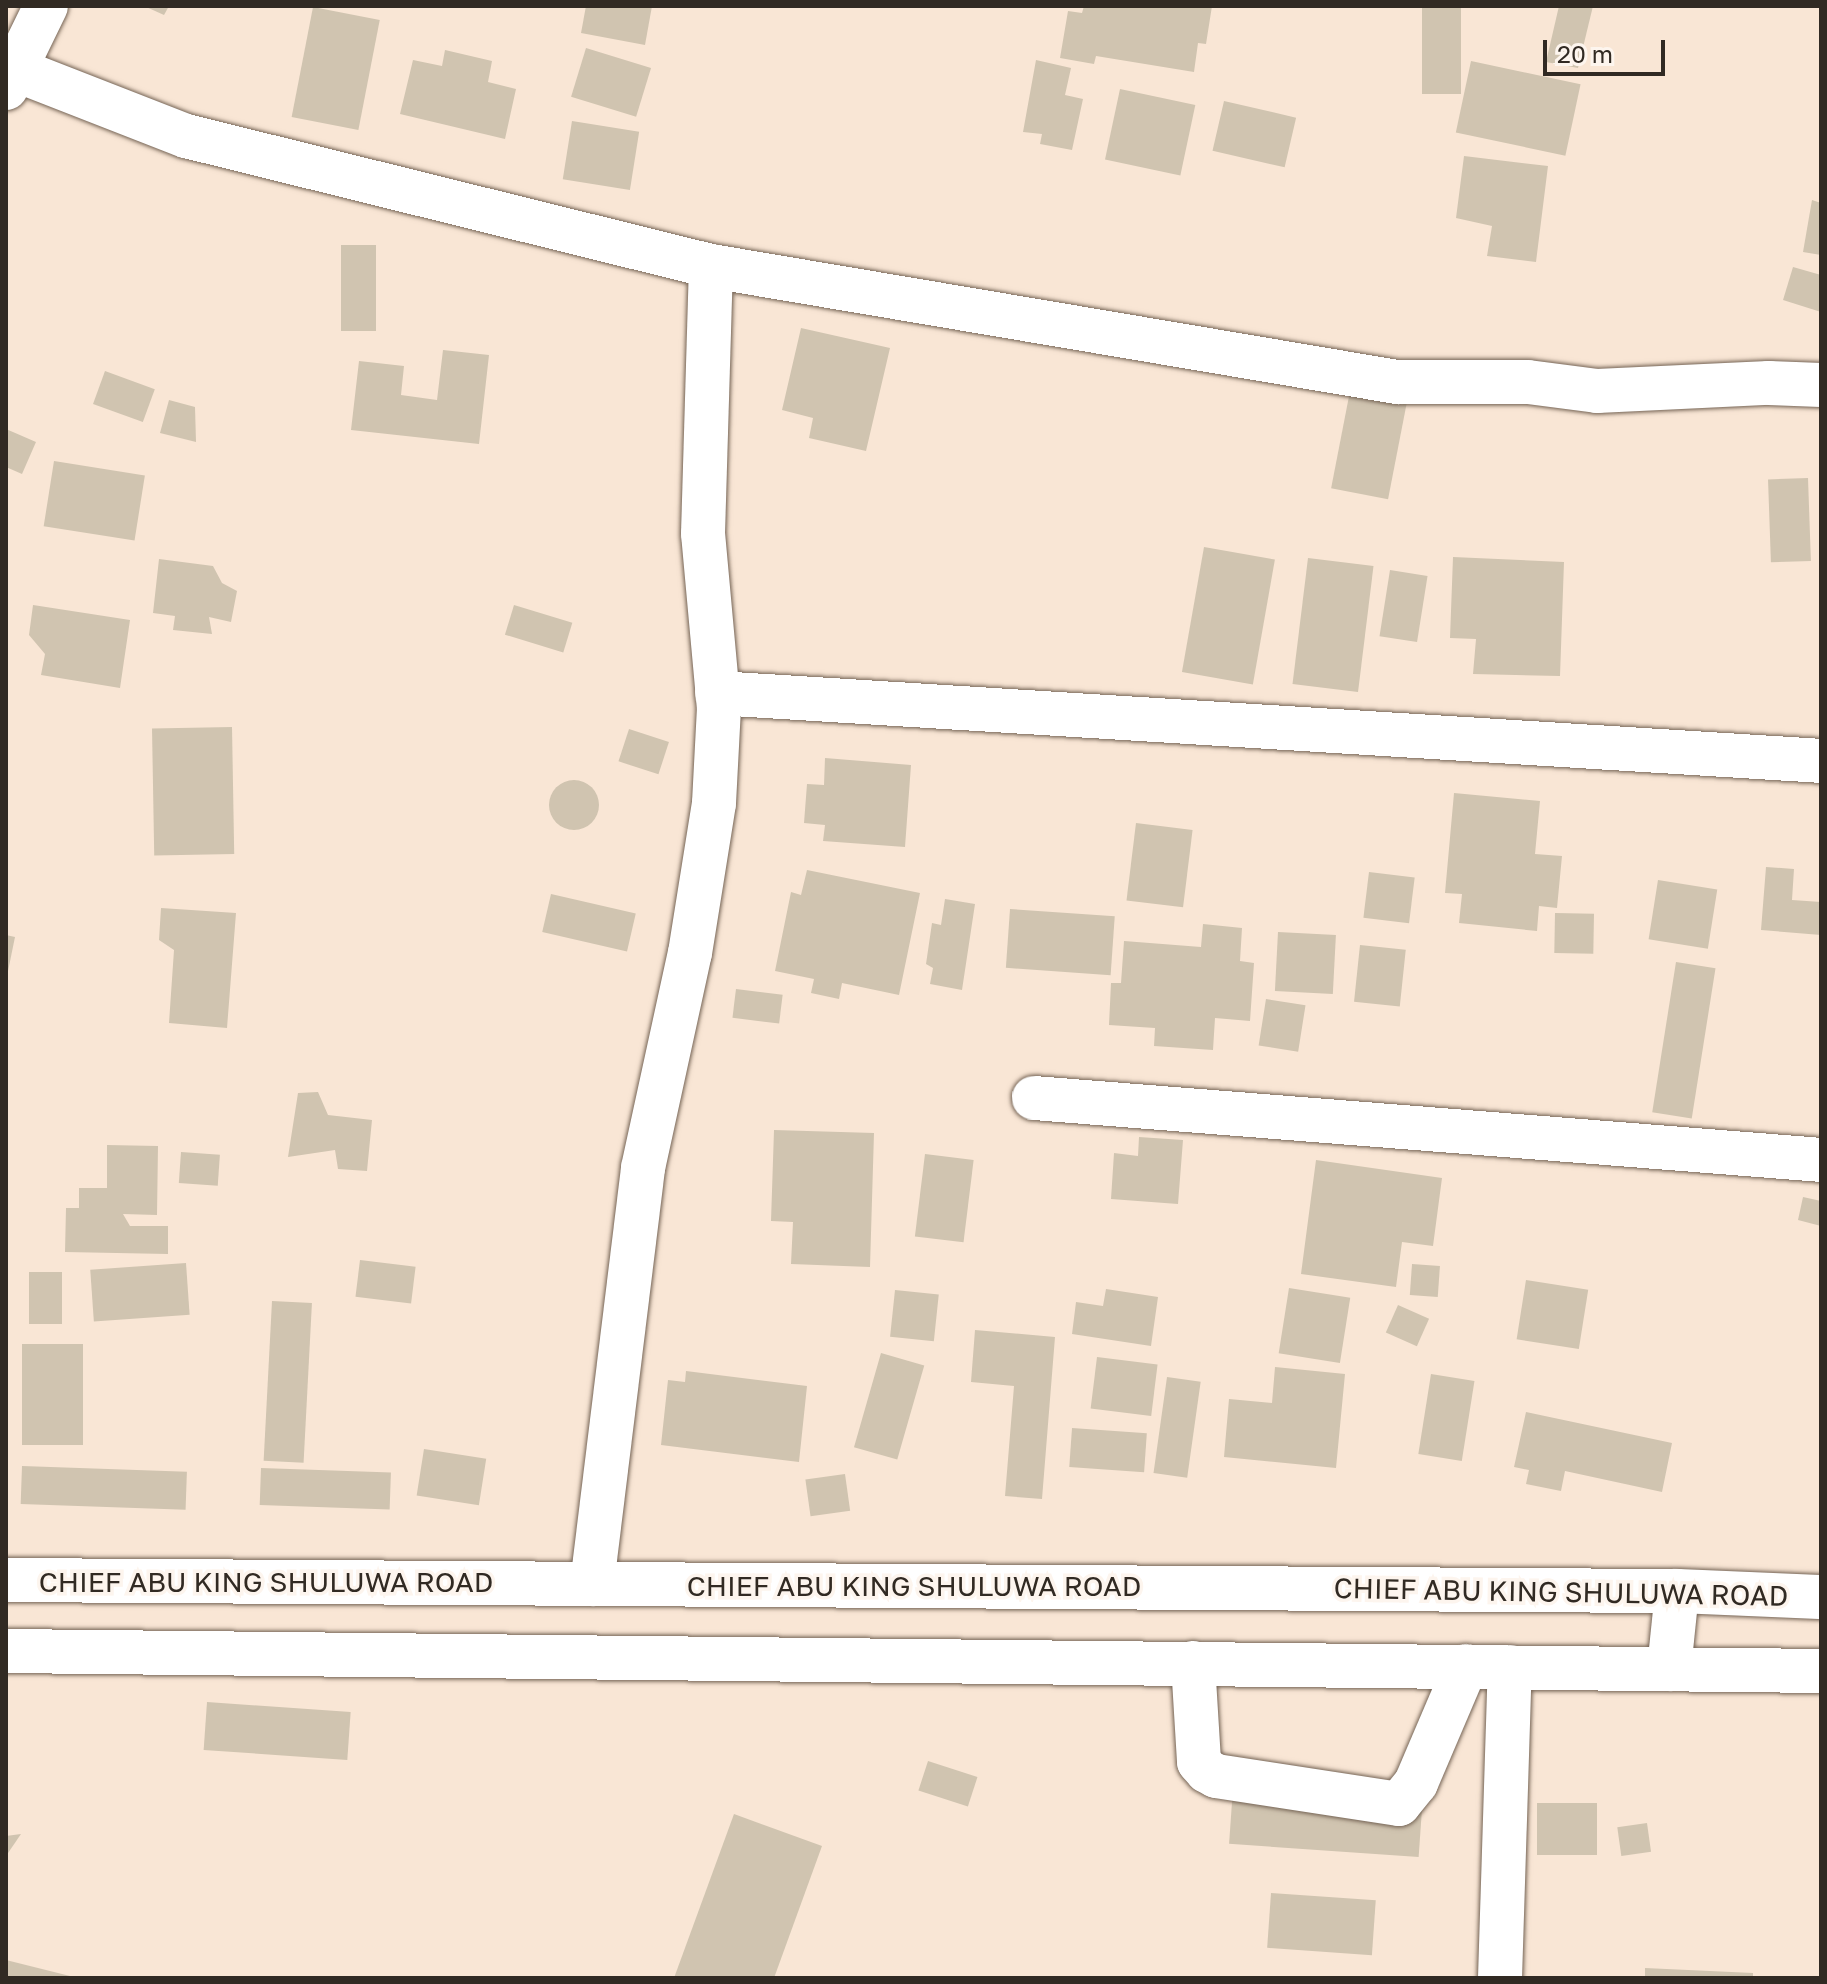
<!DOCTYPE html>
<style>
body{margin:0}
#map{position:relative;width:1827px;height:1984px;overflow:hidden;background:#f9e6d5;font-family:"Golos Text",sans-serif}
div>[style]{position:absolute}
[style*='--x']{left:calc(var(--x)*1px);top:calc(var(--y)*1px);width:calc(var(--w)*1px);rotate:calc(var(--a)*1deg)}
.building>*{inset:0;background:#d0c4b0;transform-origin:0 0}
.round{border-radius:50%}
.roads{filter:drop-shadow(0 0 2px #756455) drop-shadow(0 0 2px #756455)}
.minor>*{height:44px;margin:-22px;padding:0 22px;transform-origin:22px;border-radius:22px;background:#fff}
span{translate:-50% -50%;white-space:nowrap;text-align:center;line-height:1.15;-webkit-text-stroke:7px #fdf5ee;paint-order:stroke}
.street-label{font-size:28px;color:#312a23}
.frame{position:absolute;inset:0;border:8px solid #312a23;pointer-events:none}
.scale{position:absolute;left:1543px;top:40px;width:122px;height:36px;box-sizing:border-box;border:4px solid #312a23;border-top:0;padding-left:10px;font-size:24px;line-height:28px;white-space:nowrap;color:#312a23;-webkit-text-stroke:6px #fdf5ee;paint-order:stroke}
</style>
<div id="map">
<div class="building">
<i style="clip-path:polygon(144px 6px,169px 6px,164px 15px)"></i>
<i style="clip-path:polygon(586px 6px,652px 6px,645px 45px,581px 33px)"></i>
<i style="clip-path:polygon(1084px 6px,1212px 6px,1206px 44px,1198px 43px,1194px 72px,1096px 56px,1094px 64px,1060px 58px,1068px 11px,1082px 13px)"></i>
<i style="left:1422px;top:6px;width:39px;height:88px"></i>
<i style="clip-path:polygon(1559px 6px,1593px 6px,1578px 68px,1546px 62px)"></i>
<i style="left:313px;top:7px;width:68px;height:112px;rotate:11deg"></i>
<i style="left:586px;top:48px;width:68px;height:51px;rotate:17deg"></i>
<i style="clip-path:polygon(445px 50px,492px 61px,488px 82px,516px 89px,505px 139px,400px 114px,413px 60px,442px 66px)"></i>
<i style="clip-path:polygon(1036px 60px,1071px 68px,1065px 95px,1083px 99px,1072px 150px,1040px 144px,1042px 134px,1023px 132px)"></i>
<i style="left:1471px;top:61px;width:112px;height:73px;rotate:12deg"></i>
<i style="left:1120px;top:89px;width:77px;height:72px;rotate:12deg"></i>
<i style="left:1224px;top:101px;width:74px;height:51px;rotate:13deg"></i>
<i style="left:572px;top:121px;width:68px;height:59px;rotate:9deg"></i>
<i style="clip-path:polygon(1464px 156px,1548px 166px,1536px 262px,1487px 256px,1492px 226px,1456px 218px)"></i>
<i style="clip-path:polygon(1812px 200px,1821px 203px,1821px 255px,1803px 252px)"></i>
<i style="left:376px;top:245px;width:86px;height:35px;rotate:90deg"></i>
<i style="clip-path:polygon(1793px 267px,1821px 275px,1821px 312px,1783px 300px)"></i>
<i style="clip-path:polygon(801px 328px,890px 348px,866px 451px,809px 438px,813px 418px,782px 410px)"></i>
<i style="clip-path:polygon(443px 350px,489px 355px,479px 444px,351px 430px,359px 361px,404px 366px,401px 395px,437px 400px)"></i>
<i style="left:105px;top:371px;width:53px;height:35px;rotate:20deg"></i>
<i style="left:1350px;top:391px;width:58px;height:99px;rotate:11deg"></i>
<i style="clip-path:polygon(169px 400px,195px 407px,196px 442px,160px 433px)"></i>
<i style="clip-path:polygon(6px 429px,36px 442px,22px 474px,6px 467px)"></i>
<i style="left:54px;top:461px;width:92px;height:66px;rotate:9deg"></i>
<i style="left:1808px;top:478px;width:83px;height:40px;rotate:88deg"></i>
<i style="left:1204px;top:547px;width:72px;height:127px;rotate:10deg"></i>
<i style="clip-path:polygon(1453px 557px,1564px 562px,1560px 676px,1473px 674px,1476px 639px,1450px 638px)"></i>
<i style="left:1308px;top:558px;width:66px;height:127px;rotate:7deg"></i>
<i style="clip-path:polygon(159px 559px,213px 566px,222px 583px,237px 591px,231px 622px,209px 617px,212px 634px,173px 630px,175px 616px,153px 613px)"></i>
<i style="left:1390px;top:570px;width:38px;height:67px;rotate:9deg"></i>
<i style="clip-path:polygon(33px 605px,130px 620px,120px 688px,41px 675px,45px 654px,29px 635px)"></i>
<i style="left:514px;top:605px;width:61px;height:31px;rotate:17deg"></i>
<i style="left:232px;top:727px;width:127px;height:80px;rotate:89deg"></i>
<i style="left:629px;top:729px;width:42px;height:34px;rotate:18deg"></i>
<i style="clip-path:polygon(825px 758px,911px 765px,905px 847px,823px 841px,825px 825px,804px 823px,807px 784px,824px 785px)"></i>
<i class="round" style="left:549px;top:780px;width:50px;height:50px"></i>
<i style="clip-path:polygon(1454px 793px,1540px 801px,1535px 854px,1562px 856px,1557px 908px,1539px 906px,1537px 931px,1459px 923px,1462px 894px,1445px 893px)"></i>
<i style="left:1136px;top:823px;width:57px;height:78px;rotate:7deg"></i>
<i style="clip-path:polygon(1766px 867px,1794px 869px,1792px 900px,1821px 902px,1821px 935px,1761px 930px)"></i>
<i style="clip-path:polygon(807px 870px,920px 893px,899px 995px,842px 983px,839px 999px,811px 993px,814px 979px,775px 971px,791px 892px,801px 895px)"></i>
<i style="left:1369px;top:872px;width:46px;height:46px;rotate:7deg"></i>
<i style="left:1658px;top:880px;width:60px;height:60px;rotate:9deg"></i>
<i style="left:551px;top:894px;width:87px;height:39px;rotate:13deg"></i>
<i style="clip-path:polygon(945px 899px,975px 904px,962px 990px,930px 984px,933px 968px,926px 964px,932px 923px,941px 925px)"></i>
<i style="clip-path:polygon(161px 908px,236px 913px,227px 1028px,169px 1023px,174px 950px,159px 940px)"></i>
<i style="left:1010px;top:909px;width:105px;height:59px;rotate:4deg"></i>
<i style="left:1555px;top:913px;width:39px;height:40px;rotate:1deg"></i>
<i style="clip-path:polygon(1203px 924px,1242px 928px,1240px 961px,1254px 963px,1250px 1021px,1215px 1018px,1213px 1050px,1154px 1046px,1155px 1028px,1109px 1025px,1111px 983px,1121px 983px,1124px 941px,1201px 947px)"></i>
<i style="left:1278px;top:932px;width:58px;height:59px;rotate:3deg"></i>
<i style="clip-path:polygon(6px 935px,15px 937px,7px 976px,6px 976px)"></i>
<i style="left:1360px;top:945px;width:46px;height:57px;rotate:6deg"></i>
<i style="left:1676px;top:962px;width:40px;height:152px;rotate:9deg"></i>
<i style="left:736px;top:989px;width:47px;height:29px;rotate:7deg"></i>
<i style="left:1266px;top:999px;width:40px;height:47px;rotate:9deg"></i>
<i style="clip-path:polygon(318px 1092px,328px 1115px,372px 1120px,367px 1171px,338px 1169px,335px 1150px,288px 1157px,298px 1093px)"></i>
<i style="clip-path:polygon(774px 1130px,874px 1133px,870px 1267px,791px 1264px,793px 1222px,771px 1221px)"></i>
<i style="clip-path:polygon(1139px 1137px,1183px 1140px,1178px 1204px,1111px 1199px,1114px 1153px,1138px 1156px)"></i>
<i style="clip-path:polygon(107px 1145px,158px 1146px,157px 1215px,123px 1214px,130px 1226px,168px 1226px,168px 1254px,65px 1252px,66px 1208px,79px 1208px,79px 1188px,107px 1188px)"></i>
<i style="left:181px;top:1152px;width:39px;height:31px;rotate:4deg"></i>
<i style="left:925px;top:1154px;width:49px;height:83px;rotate:7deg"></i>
<i style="clip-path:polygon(1316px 1160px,1442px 1178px,1433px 1246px,1402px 1242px,1396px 1287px,1301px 1274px)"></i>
<i style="clip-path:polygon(1803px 1197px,1821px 1201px,1821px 1226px,1798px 1220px)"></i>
<i style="left:360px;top:1260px;width:56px;height:37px;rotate:7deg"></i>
<i style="left:186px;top:1263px;width:52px;height:96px;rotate:86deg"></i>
<i style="left:1412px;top:1264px;width:28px;height:31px;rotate:4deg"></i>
<i style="left:29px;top:1272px;width:33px;height:52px"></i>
<i style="left:1526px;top:1280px;width:63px;height:60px;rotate:9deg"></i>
<i style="left:1289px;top:1288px;width:62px;height:66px;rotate:9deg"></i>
<i style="clip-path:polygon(1106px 1289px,1158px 1297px,1151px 1346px,1072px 1334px,1076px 1302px,1103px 1306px)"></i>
<i style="left:895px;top:1290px;width:44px;height:47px;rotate:6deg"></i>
<i style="left:272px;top:1301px;width:40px;height:160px;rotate:3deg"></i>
<i style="left:1398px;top:1305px;width:34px;height:30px;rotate:24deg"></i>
<i style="clip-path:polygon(975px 1330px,1055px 1337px,1042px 1499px,1005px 1496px,1014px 1386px,971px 1382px)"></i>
<i style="left:22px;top:1344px;width:61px;height:101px"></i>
<i style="left:881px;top:1353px;width:45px;height:98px;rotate:16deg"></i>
<i style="left:1097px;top:1357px;width:61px;height:52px;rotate:7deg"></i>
<i style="clip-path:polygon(1275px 1367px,1345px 1374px,1336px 1468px,1224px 1457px,1229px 1399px,1272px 1403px)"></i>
<i style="clip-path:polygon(686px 1371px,807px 1386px,799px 1462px,661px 1445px,668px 1380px,685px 1382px)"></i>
<i style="left:1431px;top:1374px;width:44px;height:81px;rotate:9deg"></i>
<i style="left:1167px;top:1377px;width:34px;height:97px;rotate:8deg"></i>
<i style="clip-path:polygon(1526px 1412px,1672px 1443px,1662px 1492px,1565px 1471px,1561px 1491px,1526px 1484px,1529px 1470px,1514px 1467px)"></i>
<i style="left:1072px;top:1428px;width:75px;height:39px;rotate:4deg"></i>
<i style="left:424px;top:1449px;width:63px;height:47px;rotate:9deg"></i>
<i style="left:22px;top:1466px;width:165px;height:38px;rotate:2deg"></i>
<i style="left:261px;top:1468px;width:130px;height:37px;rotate:2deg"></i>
<i style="left:845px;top:1474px;width:37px;height:40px;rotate:82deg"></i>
<i style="left:207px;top:1702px;width:144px;height:48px;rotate:4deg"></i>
<i style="left:928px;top:1761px;width:52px;height:31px;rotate:18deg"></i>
<i style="left:1233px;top:1788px;width:190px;height:56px;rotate:4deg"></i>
<i style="left:1537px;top:1803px;width:60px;height:52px"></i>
<i style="clip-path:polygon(734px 1814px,822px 1846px,774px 1978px,674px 1978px)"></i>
<i style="left:1647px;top:1823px;width:29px;height:30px;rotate:82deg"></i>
<i style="clip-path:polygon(21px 1834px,6px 1856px,6px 1836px)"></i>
<i style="left:1271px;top:1893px;width:105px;height:55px;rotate:4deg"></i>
<i style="clip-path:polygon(6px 1960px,74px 1977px,74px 1978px,6px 1978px)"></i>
<i style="clip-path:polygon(1645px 1968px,1753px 1973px,1753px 1978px,1645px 1978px)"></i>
</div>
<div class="roads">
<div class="minor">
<i style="--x:14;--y:69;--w:185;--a:21.3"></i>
<i style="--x:186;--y:136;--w:541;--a:13.91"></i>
<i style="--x:711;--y:266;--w:696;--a:9.6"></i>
<i style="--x:1397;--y:382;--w:131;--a:0"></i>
<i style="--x:1528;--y:382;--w:70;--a:7.4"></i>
<i style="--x:1597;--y:391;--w:172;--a:-2.7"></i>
<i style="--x:1769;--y:383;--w:52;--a:2.2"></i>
<i style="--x:6;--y:88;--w:91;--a:-64"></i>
<i style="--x:717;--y:693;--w:1106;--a:3.52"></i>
<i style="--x:1034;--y:1098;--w:789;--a:4.5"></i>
<i style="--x:6;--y:1580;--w:1671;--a:0.38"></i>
<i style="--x:1677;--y:1591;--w:144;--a:2.4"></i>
<i style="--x:592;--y:1584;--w:419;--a:-83"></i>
<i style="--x:643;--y:1168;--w:220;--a:-77.7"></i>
<i style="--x:690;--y:953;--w:152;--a:-80.9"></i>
<i style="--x:714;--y:803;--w:94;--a:-87"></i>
<i style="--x:719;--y:709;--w:176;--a:-95.2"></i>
<i style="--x:703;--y:534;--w:268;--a:-88.3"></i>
<i style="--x:6;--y:1651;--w:1815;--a:0.63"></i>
<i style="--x:1193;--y:1663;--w:99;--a:86.5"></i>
<i style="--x:1199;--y:1762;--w:12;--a:48"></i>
<i style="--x:1207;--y:1771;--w:10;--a:29"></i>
<i style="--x:1216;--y:1776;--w:185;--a:8.7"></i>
<i style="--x:1399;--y:1804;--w:27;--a:-51"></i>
<i style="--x:1416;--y:1783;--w:127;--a:-66.9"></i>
<i style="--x:1669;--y:1669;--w:78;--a:-84.1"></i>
<i style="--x:1500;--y:1978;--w:311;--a:-88.2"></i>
</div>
</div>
<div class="street-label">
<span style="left:266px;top:1582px">CHIEF ABU KING SHULUWA ROAD</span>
<span style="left:914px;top:1586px">CHIEF ABU KING SHULUWA ROAD</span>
<span style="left:1561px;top:1592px;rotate:1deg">CHIEF ABU KING SHULUWA ROAD</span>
</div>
<div class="frame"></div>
<div class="scale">20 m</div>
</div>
